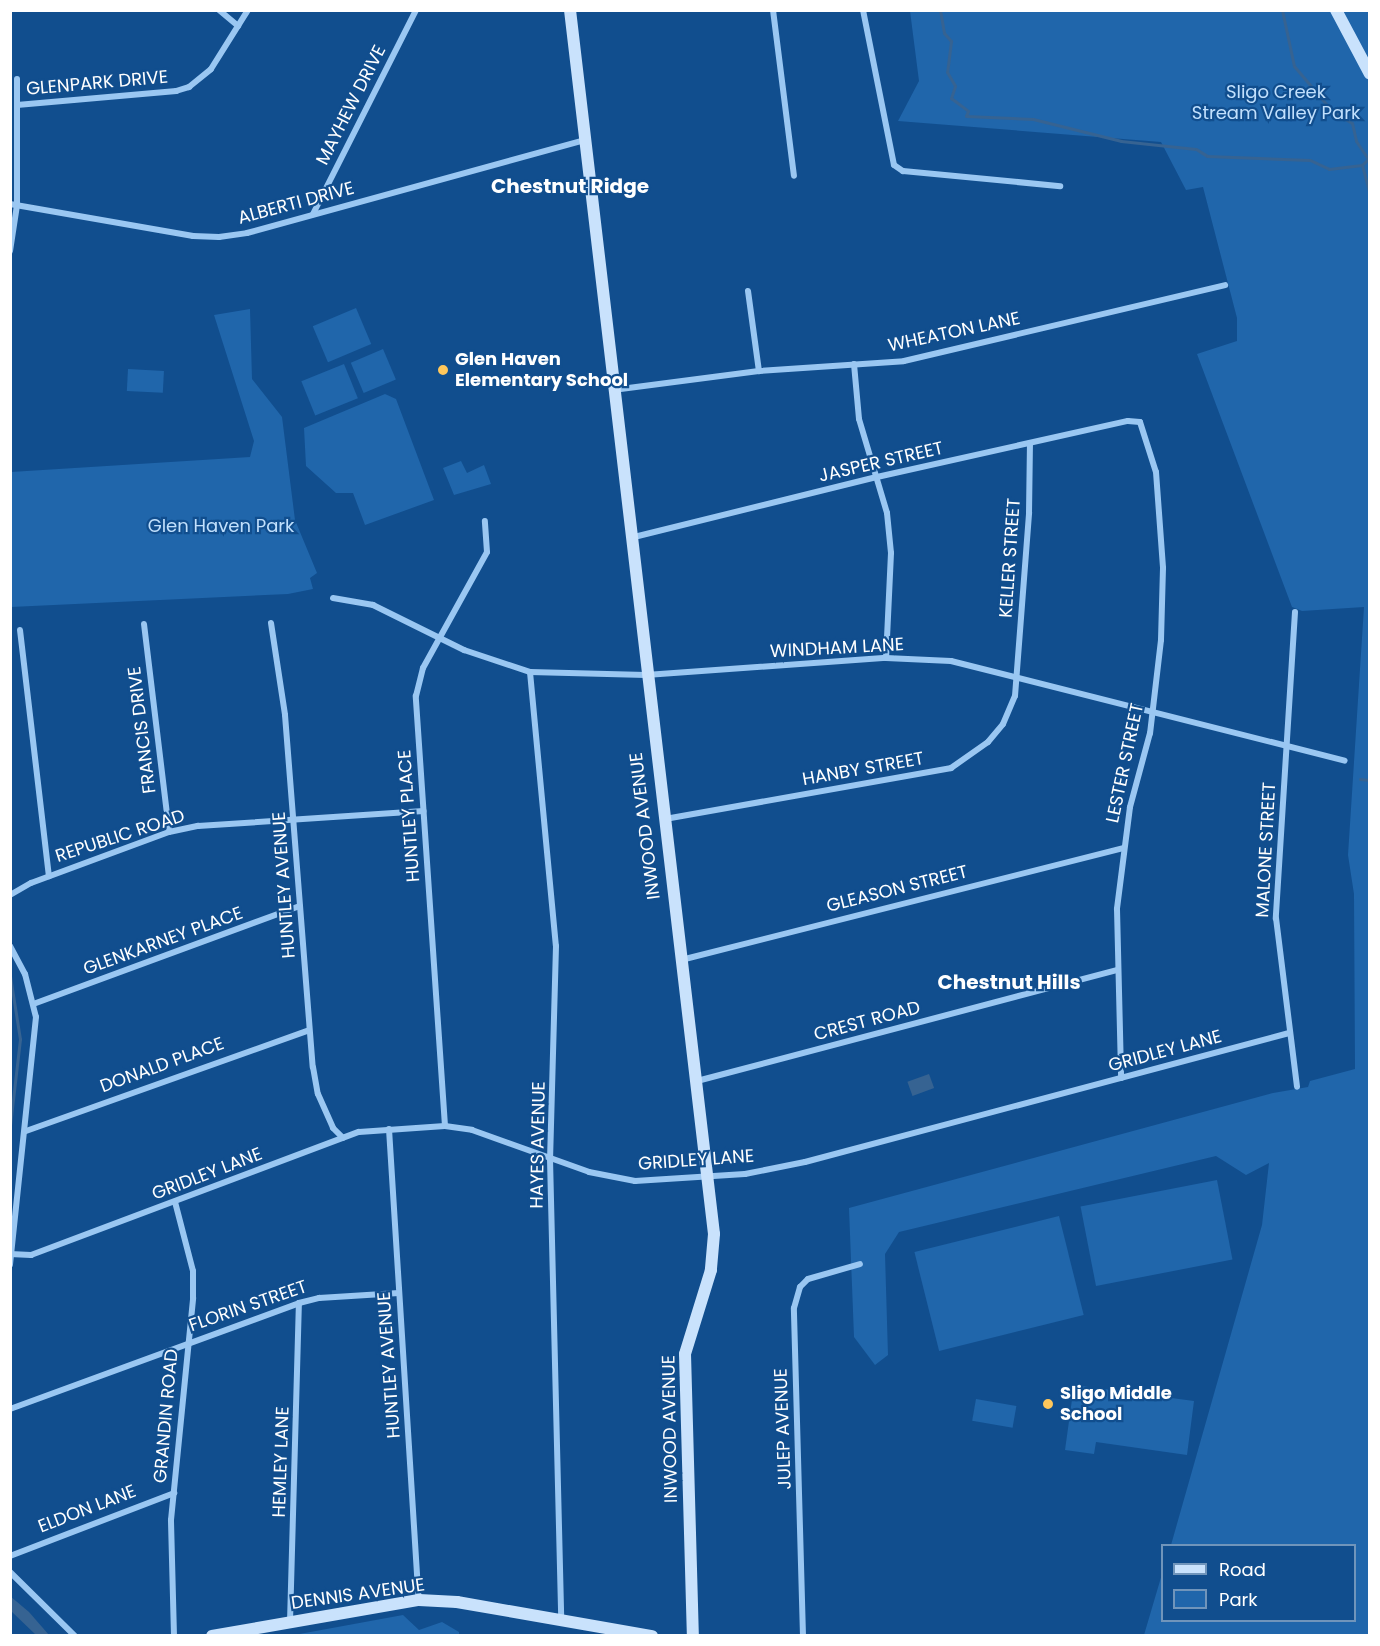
<!DOCTYPE html>
<style>
body{margin:0}
#map{position:relative;width:1380px;height:1646px;overflow:hidden;background:#114e8e;font-family:Poppins,sans-serif}
div>[style]{position:absolute}
[style*='--x']{left:calc(var(--x)*1px);top:calc(var(--y)*1px);width:calc(var(--w)*1px);rotate:calc(var(--a)*1deg)}
.green>*{inset:0;background:#2066ab;transform-origin:0 0}
.water>*{inset:0;background:#366392;transform-origin:0 0}
.stream>*{height:3px;margin:-1.5px;padding:0 1.5px;transform-origin:1.5px;border-radius:1.5px;background:#366392}
.street>*{height:6px;margin:-3px;padding:0 3px;transform-origin:3px;border-radius:3px;background:#9ac7f2}
.secondary>*{height:12px;margin:-6px;padding:0 6px;transform-origin:6px;border-radius:6px;background:#c9e2fc}
.dots>*{width:16px;height:16px;translate:-50% -50%;box-sizing:border-box;border:3px solid #114e8e;border-radius:50%}
span{translate:-50% -50%;white-space:nowrap;text-align:center;line-height:1.15;-webkit-text-stroke:4.5px #114e8e;paint-order:stroke}
.street-label{font-size:18px;color:#fff}
.park-label{font-size:18px;color:#c1e0fd}
.poi-label{font-size:18px;color:#fff;font-weight:700}
.left{translate:0 -50%;text-align:left}
.neighbourhood-label{font-size:20px;color:#fff;font-weight:700}
.frame{position:absolute;inset:0;border:12px solid #fff;pointer-events:none}
.legend{position:absolute;left:1161px;top:1544px;width:195px;height:78px;box-sizing:border-box;background:#114e8e;border:2px solid #7095bb;margin:0;padding:8px 10px;list-style:none;font-size:18px;color:#fff}
.legend li{display:flex;align-items:center;gap:12px;height:30px}
.legend b{width:30px;border:2px solid #7095bb}
</style>
<div id="map">
<div class="green">
<i style="clip-path:polygon(910px 11px,1369px 11px,1369px 1635px,1144px 1635px,1162px 1574px,1162px 1620px,1354px 1620px,1354px 1546px,1171px 1545px,1262px 1225px,1269px 1163px,1246px 1175px,1216px 1156px,899px 1232px,885px 1254px,888px 1355px,875px 1365px,854px 1337px,849px 1208px,1273px 1093px,1308px 1087px,1310px 1081px,1355px 1069px,1354px 894px,1348px 855px,1364px 607px,1302px 611px,1292px 607px,1197px 354px,1237px 341px,1237px 318px,1203px 187px,1186px 190px,1161px 142px,898px 121px,919px 81px)"></i>
<i style="left:356px;top:308px;width:39px;height:47px;rotate:67deg"></i>
<i style="clip-path:polygon(250px 309px,252px 379px,282px 417px,295px 520px,317px 573px,310px 578px,313px 589px,288px 594px,11px 607px,11px 472px,250px 457px,254px 441px,214px 315px)"></i>
<i style="left:383px;top:349px;width:33px;height:35px;rotate:67deg"></i>
<i style="left:344px;top:364px;width:37px;height:46px;rotate:68deg"></i>
<i style="left:128px;top:369px;width:36px;height:22px;rotate:3deg"></i>
<i style="clip-path:polygon(385px 394px,396px 399px,434px 500px,365px 525px,353px 493px,336px 493px,306px 466px,304px 428px)"></i>
<i style="clip-path:polygon(461px 461px,467px 473px,484px 465px,491px 484px,454px 495px,443px 468px)"></i>
<i style="left:1217px;top:1180px;width:81px;height:139px;rotate:79deg"></i>
<i style="left:1059px;top:1216px;width:102px;height:149px;rotate:76deg"></i>
<i style="clip-path:polygon(1074px 1385px,1194px 1401px,1187px 1455px,1096px 1442px,1094px 1454px,1065px 1450px)"></i>
<i style="left:976px;top:1399px;width:41px;height:22px;rotate:10deg"></i>
<i style="clip-path:polygon(403px 1615px,419px 1630px,442px 1622px,459px 1632px,459px 1635px,294px 1635px)"></i>
</div>
<div class="water">
<i style="left:929px;top:1074px;width:15px;height:23px;rotate:70deg"></i>
<i style="clip-path:polygon(10px 1596px,29px 1612px,49px 1635px,36px 1635px,11px 1611px)"></i>
</div>
<div class="stream">
<i style="--x:940;--y:10;--w:23;--a:80"></i>
<i style="--x:944;--y:33;--w:11;--a:49"></i>
<i style="--x:951;--y:41;--w:31;--a:97"></i>
<i style="--x:947;--y:72;--w:16;--a:60"></i>
<i style="--x:955;--y:86;--w:13;--a:108"></i>
<i style="--x:951;--y:98;--w:21;--a:37"></i>
<i style="--x:968;--y:111;--w:5;--a:112"></i>
<i style="--x:966;--y:116;--w:67;--a:2.6"></i>
<i style="--x:1033;--y:119;--w:91;--a:14"></i>
<i style="--x:1121;--y:141;--w:75;--a:6.1"></i>
<i style="--x:1196;--y:149;--w:13;--a:32"></i>
<i style="--x:1207;--y:156;--w:103;--a:2.2"></i>
<i style="--x:1310;--y:160;--w:21;--a:25"></i>
<i style="--x:1329;--y:169;--w:33;--a:-7"></i>
<i style="--x:1282;--y:10;--w:57;--a:77.9"></i>
<i style="--x:1294;--y:66;--w:59;--a:49.8"></i>
<i style="--x:1332;--y:111;--w:23;--a:31"></i>
<i style="--x:1352;--y:123;--w:18;--a:77"></i>
<i style="--x:1356;--y:141;--w:22;--a:56"></i>
<i style="--x:1368;--y:159;--w:8;--a:135"></i>
<i style="--x:1362;--y:165;--w:31;--a:75"></i>
<i style="--x:1360;--y:779;--w:10;--a:6"></i>
<i style="--x:10;--y:976;--w:64;--a:81"></i>
<i style="--x:20;--y:1039;--w:87;--a:96.6"></i>
</div>
<div class="street">
<i style="--x:219;--y:10;--w:25;--a:40"></i>
<i style="--x:773;--y:10;--w:167;--a:82.8"></i>
<i style="--x:863;--y:10;--w:158;--a:78.7"></i>
<i style="--x:894;--y:165;--w:11;--a:34"></i>
<i style="--x:903;--y:171;--w:158;--a:5.5"></i>
<i style="--x:17;--y:105;--w:160;--a:-5"></i>
<i style="--x:176;--y:91;--w:14;--a:-17"></i>
<i style="--x:189;--y:87;--w:28;--a:-39"></i>
<i style="--x:211;--y:69;--w:70;--a:-57.9"></i>
<i style="--x:10;--y:204;--w:186;--a:9.9"></i>
<i style="--x:193;--y:236;--w:26;--a:2"></i>
<i style="--x:219;--y:237;--w:28;--a:-8"></i>
<i style="--x:247;--y:233;--w:350;--a:-15.4"></i>
<i style="--x:313;--y:214;--w:229;--a:-63.2"></i>
<i style="--x:10;--y:251;--w:47;--a:-81.3"></i>
<i style="--x:17;--y:205;--w:126;--a:-90"></i>
<i style="--x:748;--y:291;--w:81;--a:82.2"></i>
<i style="--x:854;--y:364;--w:55;--a:84.8"></i>
<i style="--x:859;--y:419;--w:98;--a:73.4"></i>
<i style="--x:887;--y:513;--w:40;--a:84.3"></i>
<i style="--x:891;--y:553;--w:105;--a:92.7"></i>
<i style="--x:613;--y:390;--w:147;--a:-7.4"></i>
<i style="--x:759;--y:371;--w:145;--a:-3.9"></i>
<i style="--x:904;--y:361;--w:330;--a:-13.3"></i>
<i style="--x:630;--y:538;--w:254;--a:-13.9"></i>
<i style="--x:877;--y:477;--w:257;--a:-12.6"></i>
<i style="--x:1128;--y:421;--w:12;--a:5"></i>
<i style="--x:1140;--y:422;--w:52;--a:72.3"></i>
<i style="--x:1156;--y:472;--w:96;--a:85.8"></i>
<i style="--x:1163;--y:568;--w:72;--a:91.6"></i>
<i style="--x:1161;--y:640;--w:94;--a:96.7"></i>
<i style="--x:1150;--y:733;--w:77;--a:105.1"></i>
<i style="--x:1130;--y:807;--w:103;--a:97.3"></i>
<i style="--x:1117;--y:909;--w:169;--a:88.6"></i>
<i style="--x:333;--y:598;--w:41;--a:9.9"></i>
<i style="--x:373;--y:605;--w:102;--a:26.3"></i>
<i style="--x:464;--y:650;--w:70;--a:18.4"></i>
<i style="--x:530;--y:672;--w:116;--a:1.5"></i>
<i style="--x:646;--y:675;--w:241;--a:-4.1"></i>
<i style="--x:886;--y:658;--w:65;--a:2.6"></i>
<i style="--x:951;--y:661;--w:406;--a:14.2"></i>
<i style="--x:1295;--y:612;--w:307;--a:93.6"></i>
<i style="--x:1276;--y:918;--w:170;--a:82.9"></i>
<i style="--x:271;--y:623;--w:93;--a:81.3"></i>
<i style="--x:285;--y:715;--w:353;--a:85.5"></i>
<i style="--x:313;--y:1067;--w:27;--a:80"></i>
<i style="--x:318;--y:1094;--w:37;--a:66"></i>
<i style="--x:333;--y:1128;--w:14;--a:45"></i>
<i style="--x:144;--y:624;--w:209;--a:83.1"></i>
<i style="--x:20;--y:630;--w:248;--a:83.3"></i>
<i style="--x:530;--y:672;--w:275;--a:84.6"></i>
<i style="--x:556;--y:946;--w:213;--a:91.6"></i>
<i style="--x:550;--y:1159;--w:461;--a:88.6"></i>
<i style="--x:665;--y:819;--w:291;--a:-10.1"></i>
<i style="--x:951;--y:768;--w:45;--a:-35.1"></i>
<i style="--x:988;--y:742;--w:23;--a:-50"></i>
<i style="--x:1003;--y:724;--w:30;--a:-67"></i>
<i style="--x:1015;--y:696;--w:184;--a:-85.6"></i>
<i style="--x:1029;--y:513;--w:70;--a:-89.2"></i>
<i style="--x:10;--y:895;--w:24;--a:-30"></i>
<i style="--x:31;--y:883;--w:147;--a:-20.3"></i>
<i style="--x:169;--y:832;--w:30;--a:-12"></i>
<i style="--x:198;--y:826;--w:226;--a:-3.8"></i>
<i style="--x:10;--y:946;--w:32;--a:62"></i>
<i style="--x:25;--y:974;--w:44;--a:75.7"></i>
<i style="--x:36;--y:1017;--w:249;--a:96"></i>
<i style="--x:681;--y:960;--w:456;--a:-14.2"></i>
<i style="--x:36;--y:1003;--w:281;--a:-20.2"></i>
<i style="--x:697;--y:1081;--w:434;--a:-14.8"></i>
<i style="--x:445;--y:1126;--w:431;--a:-93.9"></i>
<i style="--x:416;--y:696;--w:29;--a:-76"></i>
<i style="--x:423;--y:668;--w:132;--a:-61.1"></i>
<i style="--x:487;--y:552;--w:31;--a:-94"></i>
<i style="--x:389;--y:1129;--w:472;--a:86.4"></i>
<i style="--x:26;--y:1131;--w:300;--a:-19.6"></i>
<i style="--x:10;--y:1254;--w:21;--a:3"></i>
<i style="--x:31;--y:1255;--w:350;--a:-20.6"></i>
<i style="--x:359;--y:1132;--w:86;--a:-4"></i>
<i style="--x:445;--y:1126;--w:27;--a:8"></i>
<i style="--x:472;--y:1130;--w:124;--a:19.7"></i>
<i style="--x:589;--y:1172;--w:47;--a:11.1"></i>
<i style="--x:635;--y:1181;--w:110;--a:-3.6"></i>
<i style="--x:745;--y:1174;--w:61;--a:-11.3"></i>
<i style="--x:805;--y:1162;--w:501;--a:-14.92"></i>
<i style="--x:10;--y:1409;--w:308;--a:-20.1"></i>
<i style="--x:299;--y:1303;--w:21;--a:-14"></i>
<i style="--x:319;--y:1298;--w:80;--a:-3.6"></i>
<i style="--x:10;--y:1556;--w:176;--a:-21"></i>
<i style="--x:10;--y:1572;--w:91;--a:44.6"></i>
<i style="--x:290;--y:1622;--w:319;--a:-88.4"></i>
<i style="--x:174;--y:1636;--w:116;--a:-91.5"></i>
<i style="--x:171;--y:1520;--w:223;--a:-84.3"></i>
<i style="--x:193;--y:1298;--w:27;--a:-90"></i>
<i style="--x:193;--y:1271;--w:71;--a:-104.6"></i>
<i style="--x:803;--y:1636;--w:328;--a:-91.6"></i>
<i style="--x:794;--y:1308;--w:22;--a:-74"></i>
<i style="--x:800;--y:1287;--w:11;--a:-45"></i>
<i style="--x:808;--y:1279;--w:54;--a:-16.1"></i>
</div>
<div class="secondary">
<i style="--x:570;--y:10;--w:1232;--a:83.29"></i>
<i style="--x:714;--y:1234;--w:36;--a:95"></i>
<i style="--x:711;--y:1270;--w:88;--a:107.2"></i>
<i style="--x:685;--y:1354;--w:282;--a:88.4"></i>
<i style="--x:1336;--y:10;--w:72;--a:62"></i>
<i style="--x:212;--y:1636;--w:210;--a:-9.9"></i>
<i style="--x:419;--y:1600;--w:38;--a:3"></i>
<i style="--x:457;--y:1602;--w:198;--a:9.9"></i>
</div>
<div class="dots">
<i style="left:443px;top:370px;background:#ffc75b"></i>
<i style="left:1048px;top:1404px;background:#ffc75b"></i>
</div>
<div class="street-label">
<span style="left:97px;top:83px;rotate:-5deg">GLENPARK DRIVE</span>
<span style="left:351px;top:105px;rotate:-63deg">MAYHEW DRIVE</span>
<span style="left:296px;top:203px;rotate:-15deg">ALBERTI DRIVE</span>
<span style="left:954px;top:332px;rotate:-12deg">WHEATON LANE</span>
<span style="left:881px;top:462px;rotate:-13deg">JASPER STREET</span>
<span style="left:1010px;top:558px;rotate:-86deg">KELLER STREET</span>
<span style="left:837px;top:648px;rotate:-3deg">WINDHAM LANE</span>
<span style="left:142px;top:730px;rotate:-97deg">FRANCIS DRIVE</span>
<span style="left:1125px;top:763px;rotate:-78deg">LESTER STREET</span>
<span style="left:863px;top:769px;rotate:-10deg">HANBY STREET</span>
<span style="left:409px;top:816px;rotate:-94deg">HUNTLEY PLACE</span>
<span style="left:645px;top:826px;rotate:-97deg">INWOOD AVENUE</span>
<span style="left:120px;top:836px;rotate:-18deg">REPUBLIC ROAD</span>
<span style="left:1266px;top:850px;rotate:-87deg">MALONE STREET</span>
<span style="left:284px;top:885px;rotate:-94deg">HUNTLEY AVENUE</span>
<span style="left:897px;top:889px;rotate:-14deg">GLEASON STREET</span>
<span style="left:163px;top:941px;rotate:-20deg">GLENKARNEY PLACE</span>
<span style="left:867px;top:1021px;rotate:-15deg">CREST ROAD</span>
<span style="left:1165px;top:1051px;rotate:-15deg">GRIDLEY LANE</span>
<span style="left:162px;top:1065px;rotate:-20deg">DONALD PLACE</span>
<span style="left:538px;top:1145px;rotate:-89deg">HAYES AVENUE</span>
<span style="left:696px;top:1160px;rotate:-4deg">GRIDLEY LANE</span>
<span style="left:207px;top:1174px;rotate:-21deg">GRIDLEY LANE</span>
<span style="left:248px;top:1306px;rotate:-19deg">FLORIN STREET</span>
<span style="left:389px;top:1365px;rotate:-94deg">HUNTLEY AVENUE</span>
<span style="left:166px;top:1416px;rotate:-85deg">GRANDIN ROAD</span>
<span style="left:670px;top:1429px;rotate:-91deg">INWOOD AVENUE</span>
<span style="left:783px;top:1429px;rotate:-92deg">JULEP AVENUE</span>
<span style="left:281px;top:1462px;rotate:-88deg">HEMLEY LANE</span>
<span style="left:87px;top:1509px;rotate:-21deg">ELDON LANE</span>
<span style="left:358px;top:1594px;rotate:-8deg">DENNIS AVENUE</span>
</div>
<div class="park-label">
<span style="left:1276px;top:103px">Sligo Creek<br>Stream Valley Park</span>
<span style="left:221px;top:526px">Glen Haven Park</span>
</div>
<div class="poi-label">
<span class="left" style="left:455px;top:370px">Glen Haven<br>Elementary School</span>
<span class="left" style="left:1060px;top:1404px">Sligo Middle<br>School</span>
</div>
<div class="neighbourhood-label">
<span style="left:570px;top:186px">Chestnut Ridge</span>
<span style="left:1009px;top:982px">Chestnut Hills</span>
</div>
<div class="frame"></div>
<ul class="legend">
<li><b style="height:8px;background:#c9e2fc"></b>Road</li>
<li><b style="height:16px;background:#2066ab"></b>Park</li>
</ul>
</div>
